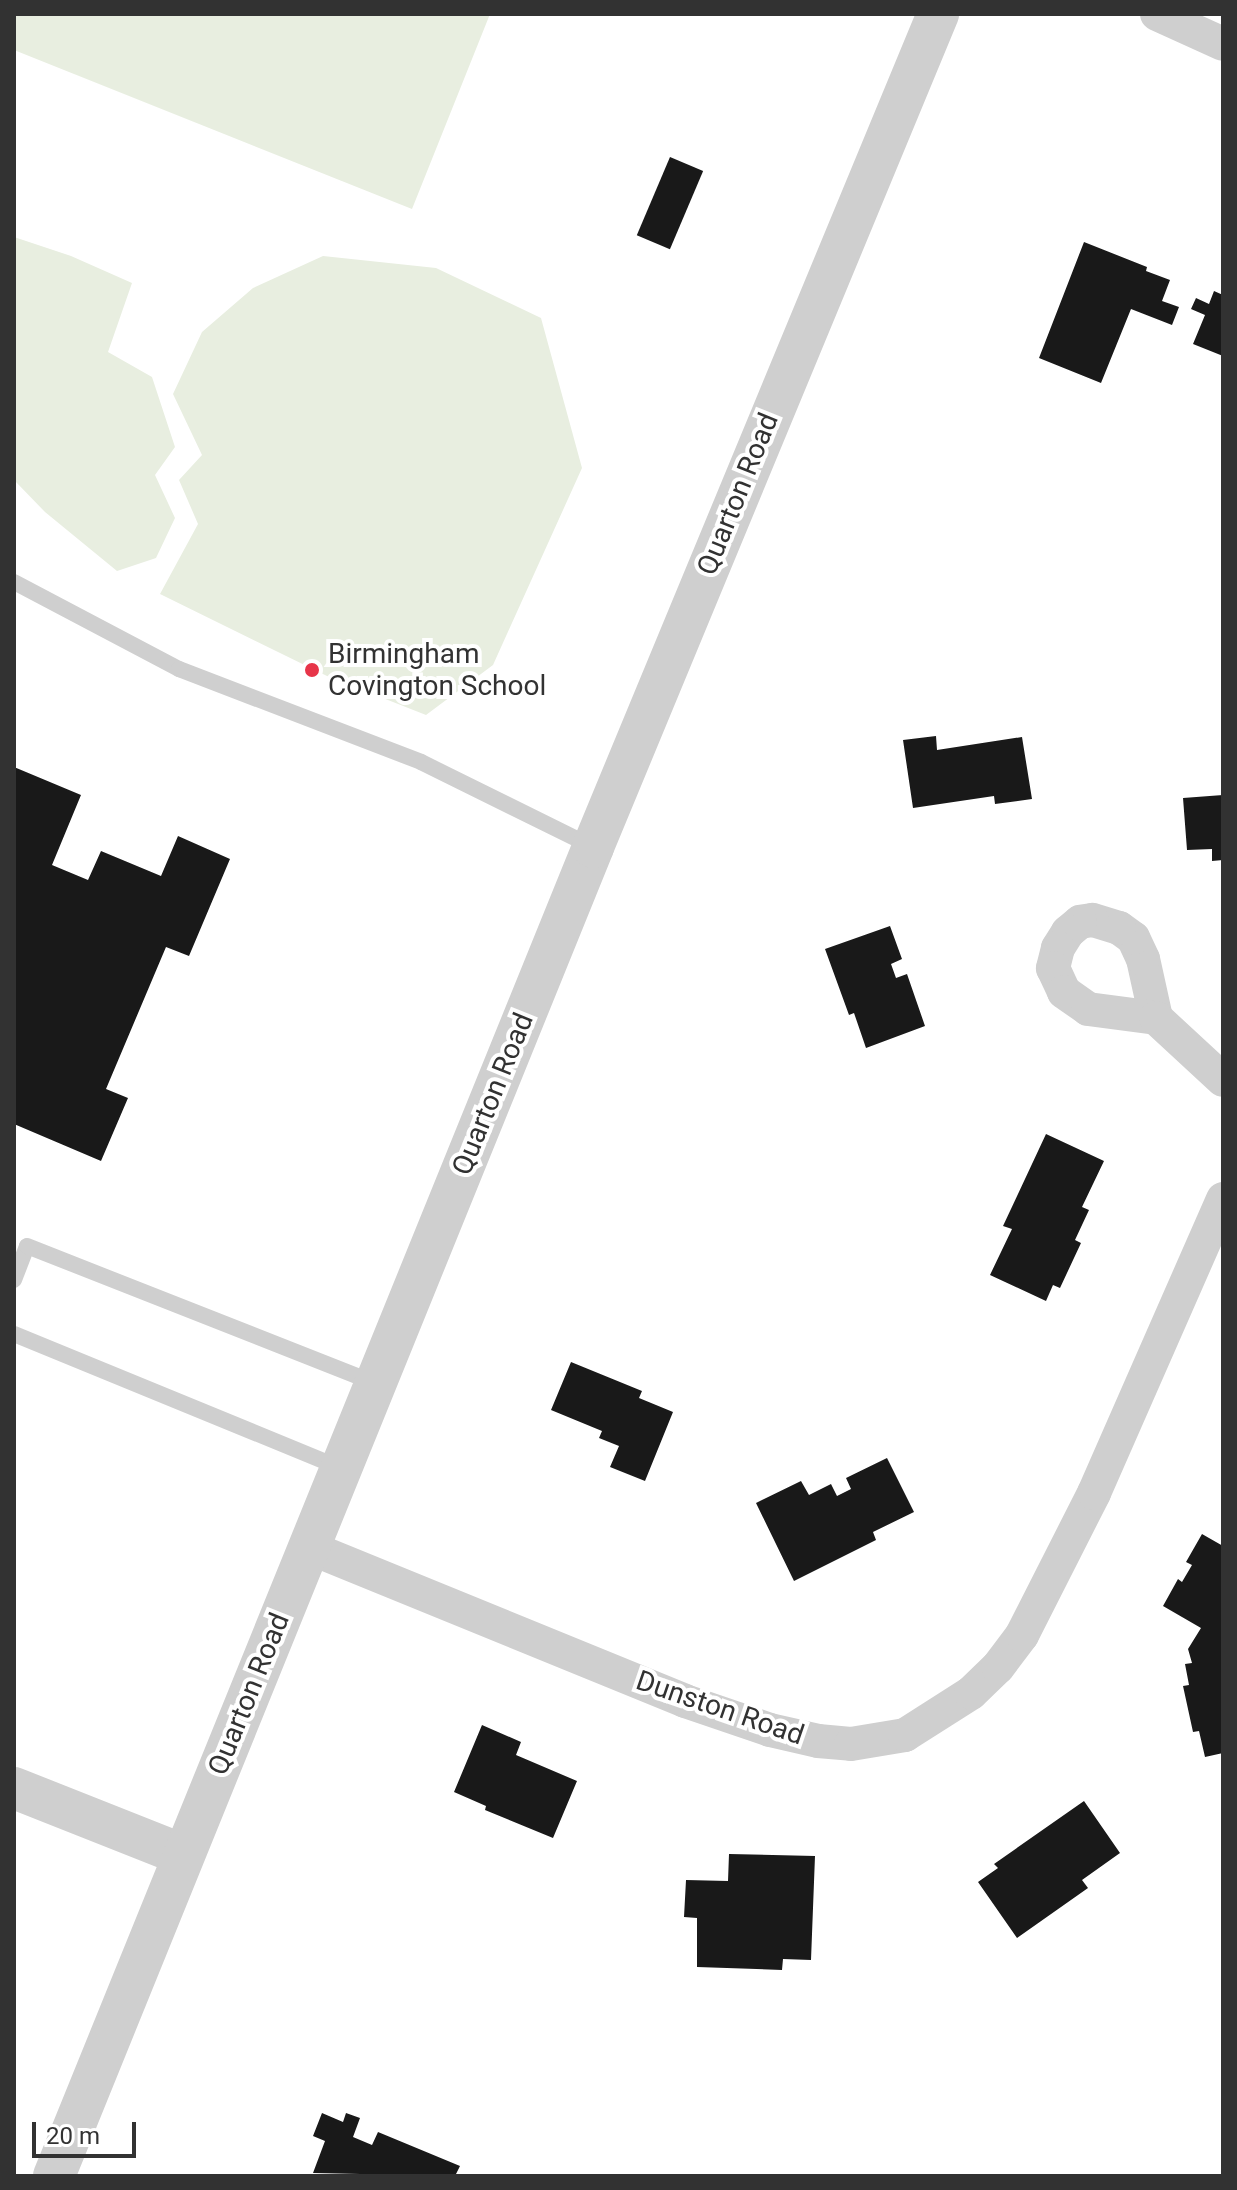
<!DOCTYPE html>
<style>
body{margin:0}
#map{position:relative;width:1237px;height:2190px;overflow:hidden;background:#fff;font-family:Roboto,sans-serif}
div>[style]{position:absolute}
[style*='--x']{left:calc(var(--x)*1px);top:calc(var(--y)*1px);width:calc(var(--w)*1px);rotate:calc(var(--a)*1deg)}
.green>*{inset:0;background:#e8eee0}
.building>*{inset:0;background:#191919;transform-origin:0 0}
.service>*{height:16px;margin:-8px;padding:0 8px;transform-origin:8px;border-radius:8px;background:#cfcfcf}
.minor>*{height:34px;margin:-17px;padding:0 17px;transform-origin:17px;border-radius:17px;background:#cfcfcf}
.tertiary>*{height:42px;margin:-21px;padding:0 21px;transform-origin:21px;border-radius:21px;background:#cfcfcf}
.dots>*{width:22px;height:22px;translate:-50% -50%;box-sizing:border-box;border:4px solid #fff;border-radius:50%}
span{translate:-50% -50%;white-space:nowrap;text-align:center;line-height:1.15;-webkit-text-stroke:8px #fff;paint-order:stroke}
.street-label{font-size:28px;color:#323232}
.poi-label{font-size:28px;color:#323232}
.left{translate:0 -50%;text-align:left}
.frame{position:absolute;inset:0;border:16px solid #323232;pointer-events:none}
.scale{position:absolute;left:32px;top:2122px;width:104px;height:36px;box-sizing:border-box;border:4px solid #323232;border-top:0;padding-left:10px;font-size:24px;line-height:28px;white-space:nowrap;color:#323232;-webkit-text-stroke:6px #fff;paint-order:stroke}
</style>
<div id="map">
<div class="green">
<i style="clip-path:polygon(14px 14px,490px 14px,412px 209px,14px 50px)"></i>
<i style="clip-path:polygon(14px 237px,71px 256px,132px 283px,108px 352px,152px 377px,175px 447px,155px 475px,175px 518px,156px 558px,117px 571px,45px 512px,14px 480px)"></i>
<i style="clip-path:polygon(323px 256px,436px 268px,541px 318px,582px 468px,493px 665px,426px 715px,327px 676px,160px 594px,198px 524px,179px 480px,202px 455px,173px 394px,202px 332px,253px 288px)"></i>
</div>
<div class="building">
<i style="left:670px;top:157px;width:36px;height:85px;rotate:23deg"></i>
<i style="clip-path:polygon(1084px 242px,1147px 267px,1146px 271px,1170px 280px,1162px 301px,1179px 307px,1172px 325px,1131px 309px,1101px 383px,1039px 358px)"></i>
<i style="clip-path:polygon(1214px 291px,1223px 295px,1223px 356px,1193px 344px,1205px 315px,1191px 309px,1196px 298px,1209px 304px)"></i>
<i style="clip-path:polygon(936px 736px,937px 750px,1022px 737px,1032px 799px,995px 804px,994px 796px,913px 808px,903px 740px)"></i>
<i style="clip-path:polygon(14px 767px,81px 795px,52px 865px,88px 880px,101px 851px,161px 876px,178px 836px,230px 859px,189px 956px,166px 947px,106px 1089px,128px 1098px,101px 1161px,14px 1124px)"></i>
<i style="clip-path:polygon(1223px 795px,1223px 860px,1212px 861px,1212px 849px,1187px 850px,1183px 798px)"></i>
<i style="clip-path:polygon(890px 926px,902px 959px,891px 964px,896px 978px,907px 974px,925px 1026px,866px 1048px,854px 1013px,849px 1015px,825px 949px)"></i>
<i style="clip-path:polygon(1046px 1134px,1104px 1161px,1082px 1207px,1089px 1210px,1075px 1240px,1081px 1243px,1060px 1288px,1053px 1285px,1046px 1301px,990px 1275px,1012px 1229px,1003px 1226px)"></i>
<i style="clip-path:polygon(571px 1362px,642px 1391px,639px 1398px,673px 1412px,645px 1481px,610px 1467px,619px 1446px,599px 1438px,602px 1431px,551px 1410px)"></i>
<i style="clip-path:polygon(887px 1458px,914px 1512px,873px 1532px,876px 1540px,794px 1581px,756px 1503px,801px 1481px,809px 1495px,831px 1484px,837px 1496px,851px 1489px,846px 1478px)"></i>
<i style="clip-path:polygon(1202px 1534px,1223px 1546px,1223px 1753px,1205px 1757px,1199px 1731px,1193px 1732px,1183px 1686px,1189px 1685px,1185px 1664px,1192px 1663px,1188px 1649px,1201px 1628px,1163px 1606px,1178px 1579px,1182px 1582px,1192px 1565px,1186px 1562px)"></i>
<i style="clip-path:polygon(482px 1725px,521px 1742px,516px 1755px,577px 1781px,553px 1838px,485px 1810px,486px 1806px,454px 1792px)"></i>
<i style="clip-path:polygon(1084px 1801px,1120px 1853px,1082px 1880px,1088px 1888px,1017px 1938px,978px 1882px,998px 1868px,994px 1864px)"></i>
<i style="clip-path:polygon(729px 1854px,815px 1856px,811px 1960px,783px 1959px,782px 1970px,697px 1967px,697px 1918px,684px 1917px,686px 1880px,728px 1881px)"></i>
<i style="clip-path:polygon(322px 2113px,343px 2122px,346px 2113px,360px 2118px,353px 2137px,372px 2145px,378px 2132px,460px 2166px,455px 2176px,313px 2173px,325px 2141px,313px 2136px)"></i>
</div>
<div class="service">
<i style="--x:14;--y:582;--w:187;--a:27.8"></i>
<i style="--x:179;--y:669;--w:259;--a:21"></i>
<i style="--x:421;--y:762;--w:190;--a:26.3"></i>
<i style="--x:14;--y:1280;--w:36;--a:-69"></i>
<i style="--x:27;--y:1246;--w:373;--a:21.5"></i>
<i style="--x:14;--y:1334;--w:352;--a:22.3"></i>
</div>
<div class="minor">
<i style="--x:1157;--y:14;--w:72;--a:24.4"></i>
<i style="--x:1156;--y:1018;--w:60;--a:-102.4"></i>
<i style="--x:1143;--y:959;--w:23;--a:-115"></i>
<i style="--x:1133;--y:938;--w:17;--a:-144"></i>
<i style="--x:1119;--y:928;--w:28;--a:-163"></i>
<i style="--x:1092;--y:920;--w:12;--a:171"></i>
<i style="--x:1080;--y:922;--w:16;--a:140"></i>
<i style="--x:1068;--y:932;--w:19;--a:122"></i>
<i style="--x:1058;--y:948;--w:21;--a:104"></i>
<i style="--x:1053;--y:968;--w:26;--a:65"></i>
<i style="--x:1064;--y:992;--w:29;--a:35"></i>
<i style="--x:1088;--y:1009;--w:69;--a:7.5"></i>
<i style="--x:1156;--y:1018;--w:91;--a:42.8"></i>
<i style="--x:308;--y:1547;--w:407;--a:22.2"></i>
<i style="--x:685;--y:1701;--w:90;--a:18.8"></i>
<i style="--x:770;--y:1730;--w:49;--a:12.9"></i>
<i style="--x:818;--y:1741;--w:33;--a:5"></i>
<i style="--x:851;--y:1744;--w:55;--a:-9.5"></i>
<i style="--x:905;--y:1735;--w:78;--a:-32.5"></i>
<i style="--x:971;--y:1693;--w:37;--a:-44"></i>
<i style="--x:998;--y:1667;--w:40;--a:-53"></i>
<i style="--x:1022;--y:1635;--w:159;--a:-63.1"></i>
<i style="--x:1094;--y:1493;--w:321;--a:-66.3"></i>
</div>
<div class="tertiary">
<i style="--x:14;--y:1788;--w:182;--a:21.6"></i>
<i style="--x:54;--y:2176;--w:1434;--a:-67.92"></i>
<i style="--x:593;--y:847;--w:902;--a:-67.5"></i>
</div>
<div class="dots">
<i style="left:312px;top:670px;background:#e73549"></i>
</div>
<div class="street-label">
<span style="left:738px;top:494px;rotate:-68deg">Quarton Road</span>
<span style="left:493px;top:1094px;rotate:-68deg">Quarton Road</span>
<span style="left:249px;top:1694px;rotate:-68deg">Quarton Road</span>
<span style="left:720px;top:1708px;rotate:19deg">Dunston Road</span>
</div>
<div class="poi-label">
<span class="left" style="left:328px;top:670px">Birmingham<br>Covington School</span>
</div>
<div class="frame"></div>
<div class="scale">20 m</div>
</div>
